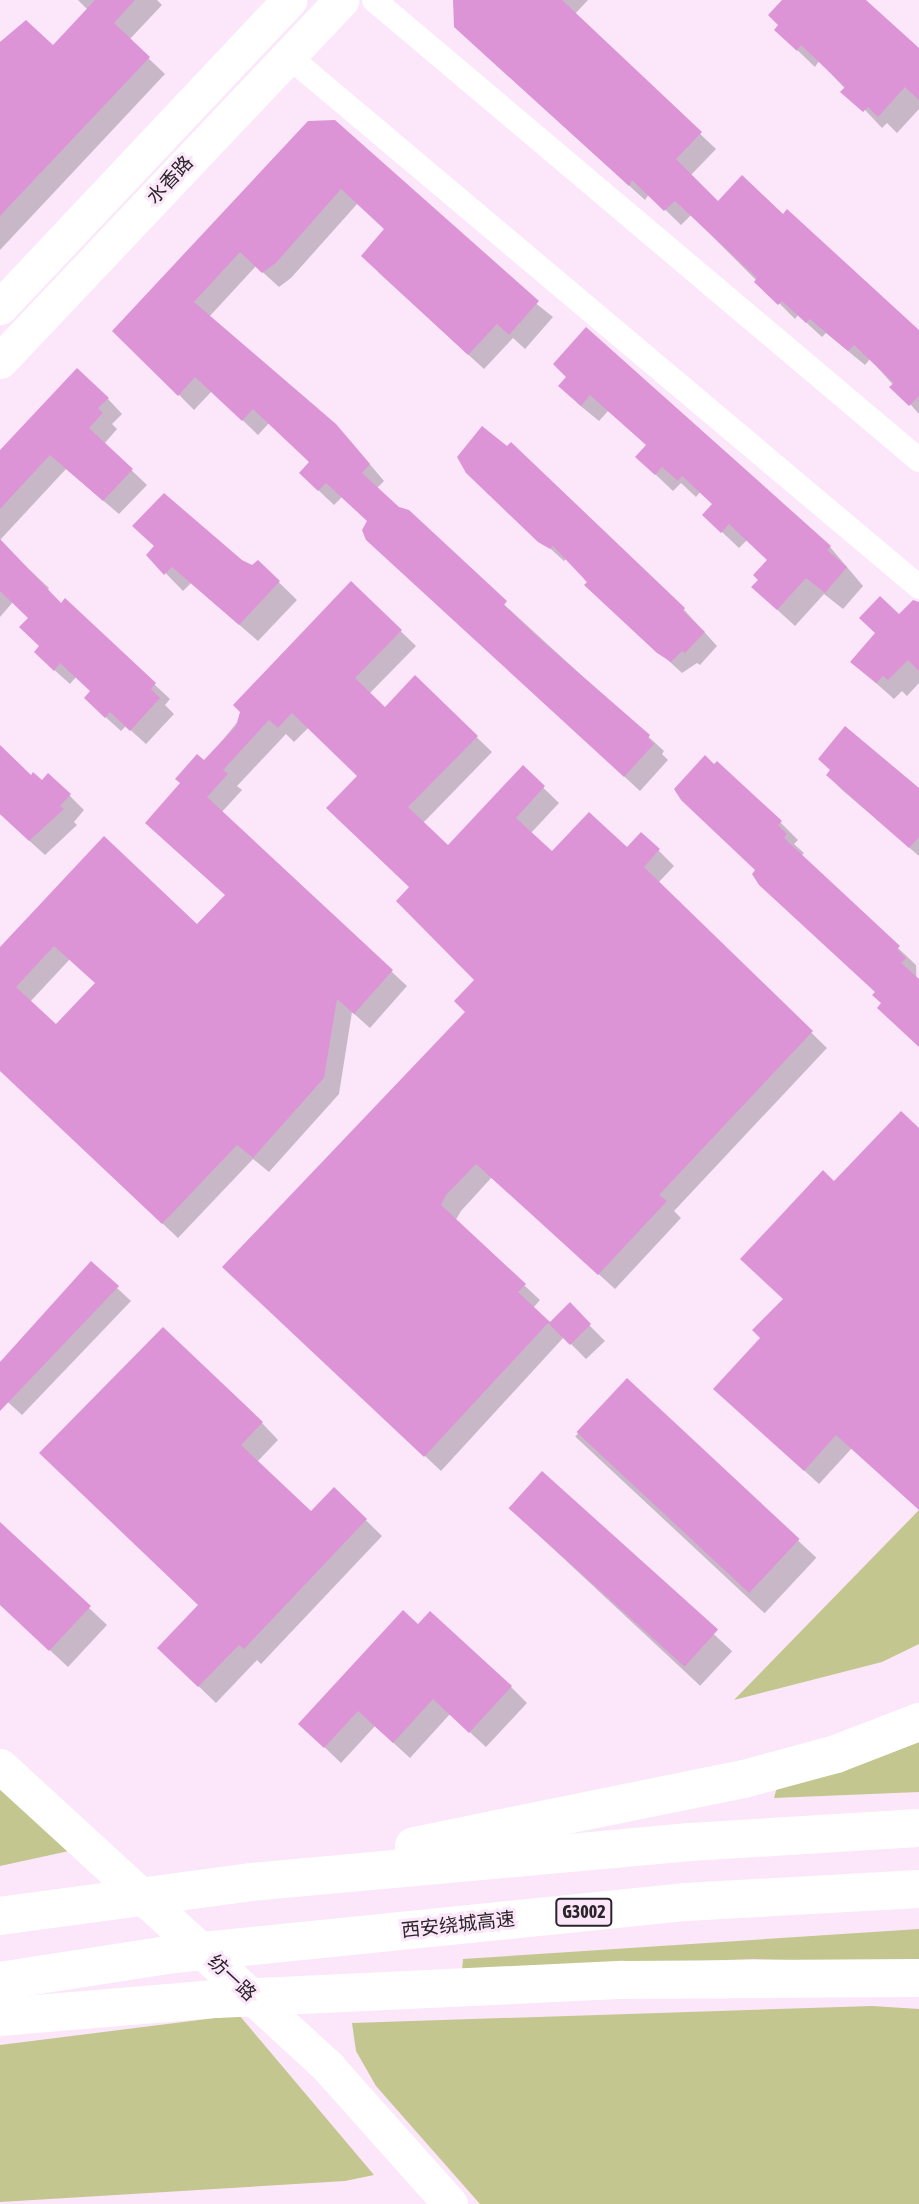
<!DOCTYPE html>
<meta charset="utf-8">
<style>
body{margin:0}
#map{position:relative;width:919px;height:2204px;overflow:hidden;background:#fbe7f9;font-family:"Asap Condensed","Noto Sans SC",sans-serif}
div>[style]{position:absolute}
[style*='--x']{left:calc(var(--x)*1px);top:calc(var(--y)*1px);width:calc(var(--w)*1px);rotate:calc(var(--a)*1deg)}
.green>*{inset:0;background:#c3c68e}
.shadow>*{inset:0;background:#0003;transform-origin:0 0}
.building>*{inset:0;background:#dd94d6;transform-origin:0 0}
.street>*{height:24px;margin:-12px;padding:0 12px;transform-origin:12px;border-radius:12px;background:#fff}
.secondary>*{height:35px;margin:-17.5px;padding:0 17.5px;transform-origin:17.5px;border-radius:17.5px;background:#fff}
.highway>*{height:38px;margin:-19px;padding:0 19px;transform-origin:19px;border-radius:19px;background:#fff}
span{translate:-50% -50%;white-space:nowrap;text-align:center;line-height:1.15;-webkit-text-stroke:6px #fbe7f9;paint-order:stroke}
.shield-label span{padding:2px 5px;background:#fbe7f9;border:2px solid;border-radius:5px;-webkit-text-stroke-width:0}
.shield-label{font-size:18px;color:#2b242a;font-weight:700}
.street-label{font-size:19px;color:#2b242a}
</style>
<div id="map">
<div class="green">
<i style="clip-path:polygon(919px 1510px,919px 1644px,882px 1662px,734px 1700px)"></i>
<i style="clip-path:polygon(919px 1737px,919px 1792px,774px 1798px,778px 1784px)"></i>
<i style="clip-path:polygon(0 1789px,69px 1851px,0 1866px)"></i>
<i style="clip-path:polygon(919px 1929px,919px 1963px,753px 1959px,462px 1970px,463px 1959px)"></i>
<i style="clip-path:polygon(872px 2006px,919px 2009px,919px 2204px,480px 2204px,376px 2086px,356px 2051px,352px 2023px)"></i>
<i style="clip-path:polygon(239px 2015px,374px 2175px,345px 2181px,0 2202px,0 2045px)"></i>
</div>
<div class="shadow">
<i style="clip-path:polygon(78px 0,157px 0,162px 5px,129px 40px,165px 74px,0 250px,0 46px,53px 48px,88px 10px)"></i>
<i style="clip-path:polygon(455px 0,588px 0,574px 15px,716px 149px,690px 176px,718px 203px,783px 216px,919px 335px,919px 414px,870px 359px,865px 365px,826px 333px,822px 337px,798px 315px,795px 319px,691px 215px,681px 225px,649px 194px,645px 200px,472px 43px)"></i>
<i style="clip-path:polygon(784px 0,865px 0,919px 52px,919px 109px,897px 133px,887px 123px,882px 128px,819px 61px,815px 67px,794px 47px,780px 25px)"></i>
<i style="clip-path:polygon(309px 123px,553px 317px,525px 349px,513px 338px,484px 369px,378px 272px,386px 229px,358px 203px,291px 278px,279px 287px,256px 266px,209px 317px,351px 442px,384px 481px,377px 488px,664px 751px,662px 754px,668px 760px,640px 791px,384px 555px,369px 521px,342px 497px,334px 505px,316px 488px,311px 462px,269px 423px,258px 435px,212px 391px,194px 410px,115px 330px)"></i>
<i style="clip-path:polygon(568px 377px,830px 547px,863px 586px,843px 609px,824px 594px,795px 626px,771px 604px,760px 580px,769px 561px,747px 540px,739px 548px,722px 532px,714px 505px,700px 492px,696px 497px,681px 483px,673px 491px,655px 474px,648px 446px,608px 411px,599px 421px,577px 403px)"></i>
<i style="clip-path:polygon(108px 399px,122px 414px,112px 424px,117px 429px,104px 444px,147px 485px,119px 514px,66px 469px,0 540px,0 453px)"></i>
<i style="clip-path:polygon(481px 486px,678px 603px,717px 646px,700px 665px,697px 663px,682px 673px,600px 598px,567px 558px,564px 561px)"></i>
<i style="clip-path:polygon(0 542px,49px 588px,46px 592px,61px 606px,65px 601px,170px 699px,165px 705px,174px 714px,146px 744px,126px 726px,121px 731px,101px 713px,92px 692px,76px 677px,70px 684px,51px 667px,30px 618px,13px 602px,0 617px)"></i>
<i style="clip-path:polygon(148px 555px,241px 561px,252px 568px,258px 562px,297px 600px,258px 641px,191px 583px,183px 591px)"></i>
<i style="clip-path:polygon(evenodd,351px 583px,416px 646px,369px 694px,385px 709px,415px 678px,492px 752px,423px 823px,448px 847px,523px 768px,559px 803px,530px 834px,552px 854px,627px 850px,642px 834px,674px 866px,658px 883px,827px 1048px,674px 1211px,681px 1218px,615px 1289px,492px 1177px,461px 1211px,455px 1221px,540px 1300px,533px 1308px,550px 1324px,569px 1305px,605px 1341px,586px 1359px,564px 1337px,441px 1471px,240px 1282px,467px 1012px,477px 980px,411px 887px,359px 776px,309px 727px,294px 742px,286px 734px,237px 786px,242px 790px,221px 813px,407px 986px,370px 1028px,352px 1012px,339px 1094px,269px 1172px,253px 1159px,178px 1238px,0 1070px,0 950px,198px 926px,226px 895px,162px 838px,204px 763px,351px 583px,70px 959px,97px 984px,56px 1026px,30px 1002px,70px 959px)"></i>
<i style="clip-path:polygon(919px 615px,919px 683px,907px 696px,902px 691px,894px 699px,852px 662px,899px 616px)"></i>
<i style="clip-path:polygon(0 749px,31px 777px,69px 795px,84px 810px,74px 822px,77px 825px,45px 855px,0 814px)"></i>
<i style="clip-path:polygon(828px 775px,919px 791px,919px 856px,841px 789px)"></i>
<i style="clip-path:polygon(676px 789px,780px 822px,798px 840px,794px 844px,804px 853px,801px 856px,916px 965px,919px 1046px,877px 992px)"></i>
<i style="clip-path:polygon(919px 1131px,919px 1509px,852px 1448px,819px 1484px,730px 1403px,785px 1299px,834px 1184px)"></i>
<i style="clip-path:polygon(117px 1288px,131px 1301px,22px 1415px,0 1395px,0 1364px)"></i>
<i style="left:627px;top:1381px;width:259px;height:76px;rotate:43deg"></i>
<i style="clip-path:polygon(262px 1423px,278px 1440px,257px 1462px,311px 1514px,334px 1489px,382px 1536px,261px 1664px,257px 1660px,216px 1703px,159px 1648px,200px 1605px,58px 1470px)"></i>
<i style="left:542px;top:1474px;width:260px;height:47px;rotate:43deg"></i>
<i style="clip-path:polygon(0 1524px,107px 1625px,68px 1667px,0 1604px)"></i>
<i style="clip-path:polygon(418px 1627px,511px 1687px,527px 1703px,486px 1747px,450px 1714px,410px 1758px,375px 1726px,341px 1763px,316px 1739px)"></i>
</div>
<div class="building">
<i style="clip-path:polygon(95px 0,135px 0,114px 23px,150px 57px,0 216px,0 42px,26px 20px,53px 45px)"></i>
<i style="clip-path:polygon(453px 0,562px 0,702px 132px,676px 159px,718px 201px,742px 175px,783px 214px,787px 209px,919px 330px,919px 396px,909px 406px,889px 387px,894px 383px,854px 345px,848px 351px,810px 319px,806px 323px,782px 301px,778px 305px,754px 282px,757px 278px,675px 201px,664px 211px,632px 180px,629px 186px,454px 27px)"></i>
<i style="clip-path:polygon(782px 0,866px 0,919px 48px,919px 100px,905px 87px,878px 117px,868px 107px,863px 112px,840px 92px,845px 87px,801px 45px,797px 51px,774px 30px,778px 25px,768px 15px)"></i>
<i style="clip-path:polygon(335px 120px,539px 301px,509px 335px,497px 324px,468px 355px,361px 256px,384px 229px,341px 189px,276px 263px,262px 273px,240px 252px,194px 302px,336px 424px,370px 464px,362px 473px,399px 507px,409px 510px,507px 601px,504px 605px,541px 640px,650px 735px,648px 738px,654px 744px,624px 777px,366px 540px,362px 530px,367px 521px,326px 483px,318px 491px,299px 473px,309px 462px,253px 409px,242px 421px,195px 377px,178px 396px,112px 331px,308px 121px)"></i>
<i style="clip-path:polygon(586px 327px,831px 546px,827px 550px,847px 567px,825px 593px,806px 578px,777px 610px,751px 587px,758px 580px,753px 575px,767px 560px,729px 524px,721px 533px,702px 515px,712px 504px,682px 476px,678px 481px,662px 467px,655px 475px,635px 457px,646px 445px,590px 395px,581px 406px,558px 386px,566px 377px,553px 364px)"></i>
<i style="clip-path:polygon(77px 368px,109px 398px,98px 408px,103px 413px,89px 428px,133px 469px,103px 501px,50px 455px,0 509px,0 450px)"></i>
<i style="clip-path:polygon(482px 426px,507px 446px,511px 442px,685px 608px,683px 611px,705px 632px,685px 653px,682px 651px,671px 662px,657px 653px,584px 585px,587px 582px,553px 546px,550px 549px,538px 542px,466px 473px,457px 457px)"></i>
<i style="clip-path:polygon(164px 493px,242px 560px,252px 565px,258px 560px,280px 581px,239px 625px,172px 567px,164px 575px,146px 555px,154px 546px,132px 526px)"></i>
<i style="clip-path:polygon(0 539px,61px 603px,65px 598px,156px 683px,151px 689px,160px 698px,130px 731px,110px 712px,105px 718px,84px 698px,90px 691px,60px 663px,54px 671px,34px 652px,39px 646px,19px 627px,28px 618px,0 591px)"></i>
<i style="clip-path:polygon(evenodd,351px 581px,402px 630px,355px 678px,385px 707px,415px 675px,478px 736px,408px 807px,448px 845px,523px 765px,545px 786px,516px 818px,552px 851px,589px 812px,627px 847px,641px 832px,660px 849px,644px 867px,813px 1031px,659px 1195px,667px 1201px,598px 1275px,476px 1164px,446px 1195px,441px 1205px,526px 1284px,518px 1292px,550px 1322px,570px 1302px,591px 1324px,570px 1345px,548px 1323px,424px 1457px,222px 1267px,465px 1012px,454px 1001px,474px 980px,396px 901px,409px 887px,326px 808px,357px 776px,292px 713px,278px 728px,269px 720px,223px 770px,228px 774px,207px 797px,393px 970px,354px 1014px,337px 999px,324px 1078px,253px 1158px,237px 1145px,162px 1224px,0 1071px,0 947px,104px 836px,197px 924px,225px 895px,145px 823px,180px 783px,175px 779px,197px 754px,204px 760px,236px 726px,240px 712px,233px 705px,351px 581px,54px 946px,95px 983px,56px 1024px,16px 987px,54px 946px)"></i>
<i style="clip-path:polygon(880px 596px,899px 614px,913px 600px,919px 602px,919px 671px,908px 660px,888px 680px,883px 676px,876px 683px,850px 662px,875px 633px,859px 618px)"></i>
<i style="clip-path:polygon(845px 726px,919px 788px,919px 837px,909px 848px,826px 775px,830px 770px,818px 759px)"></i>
<i style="clip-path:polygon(0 745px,31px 775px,33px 772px,42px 780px,48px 773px,71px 794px,60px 806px,64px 809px,29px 841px,0 814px)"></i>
<i style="clip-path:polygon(705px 755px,714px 764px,717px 761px,782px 821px,778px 825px,787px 834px,784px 838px,900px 946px,897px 949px,906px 958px,901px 963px,919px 979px,919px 1047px,877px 1008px,881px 1003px,872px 995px,875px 992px,759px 885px,752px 874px,755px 870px,681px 800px,674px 789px)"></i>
<i style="clip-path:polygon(901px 1111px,919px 1128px,919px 1510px,836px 1435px,804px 1471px,713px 1389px,760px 1338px,752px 1330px,783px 1299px,740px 1259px,823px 1170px,834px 1181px)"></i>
<i style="clip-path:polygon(91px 1261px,119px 1286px,0 1411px,0 1362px)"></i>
<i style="clip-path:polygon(163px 1327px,263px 1422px,241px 1445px,311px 1511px,334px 1487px,367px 1519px,244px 1649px,239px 1645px,198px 1687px,157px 1648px,198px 1605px,39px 1453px)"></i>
<i style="left:627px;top:1378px;width:236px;height:74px;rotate:43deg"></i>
<i style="left:542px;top:1471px;width:237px;height:50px;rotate:42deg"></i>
<i style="clip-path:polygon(0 1522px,91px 1606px,49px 1651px,0 1605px)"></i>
<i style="clip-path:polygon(403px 1610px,418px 1624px,430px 1611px,512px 1686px,469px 1733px,433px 1699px,393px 1743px,358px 1711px,324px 1748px,298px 1724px)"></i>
</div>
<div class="street">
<i style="--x:374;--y:0;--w:713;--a:40.17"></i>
<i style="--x:287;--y:55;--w:826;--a:40.09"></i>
</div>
<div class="secondary">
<i style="--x:0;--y:307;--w:422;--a:-46.7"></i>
<i style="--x:0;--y:361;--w:497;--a:-46.6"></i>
<i style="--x:0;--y:1766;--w:447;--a:42.5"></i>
<i style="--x:329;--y:2068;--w:182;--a:48.3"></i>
</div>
<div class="highway">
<i style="--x:414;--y:1846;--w:337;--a:-11.5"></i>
<i style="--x:744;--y:1779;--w:95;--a:-15.2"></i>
<i style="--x:836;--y:1754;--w:89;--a:-21.1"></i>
<i style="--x:0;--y:1916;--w:253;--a:-7.7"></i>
<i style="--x:251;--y:1882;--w:441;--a:-5.2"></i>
<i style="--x:690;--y:1842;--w:229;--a:-3.5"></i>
<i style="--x:0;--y:1981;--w:176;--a:-8.8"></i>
<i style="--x:174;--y:1954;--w:515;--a:-5.8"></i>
<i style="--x:686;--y:1902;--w:233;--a:-3.2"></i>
<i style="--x:0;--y:2017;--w:217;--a:-4.8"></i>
<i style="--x:216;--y:1999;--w:407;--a:-2.7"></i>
<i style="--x:623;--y:1980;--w:296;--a:-0.4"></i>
</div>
<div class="shield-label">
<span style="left:584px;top:1912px">G3002</span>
</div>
<div class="street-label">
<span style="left:170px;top:180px;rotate:-47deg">水香路</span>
<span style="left:458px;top:1925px;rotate:-6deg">西安绕城高速</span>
<span style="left:232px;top:1978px;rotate:43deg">纺一路</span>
</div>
</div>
